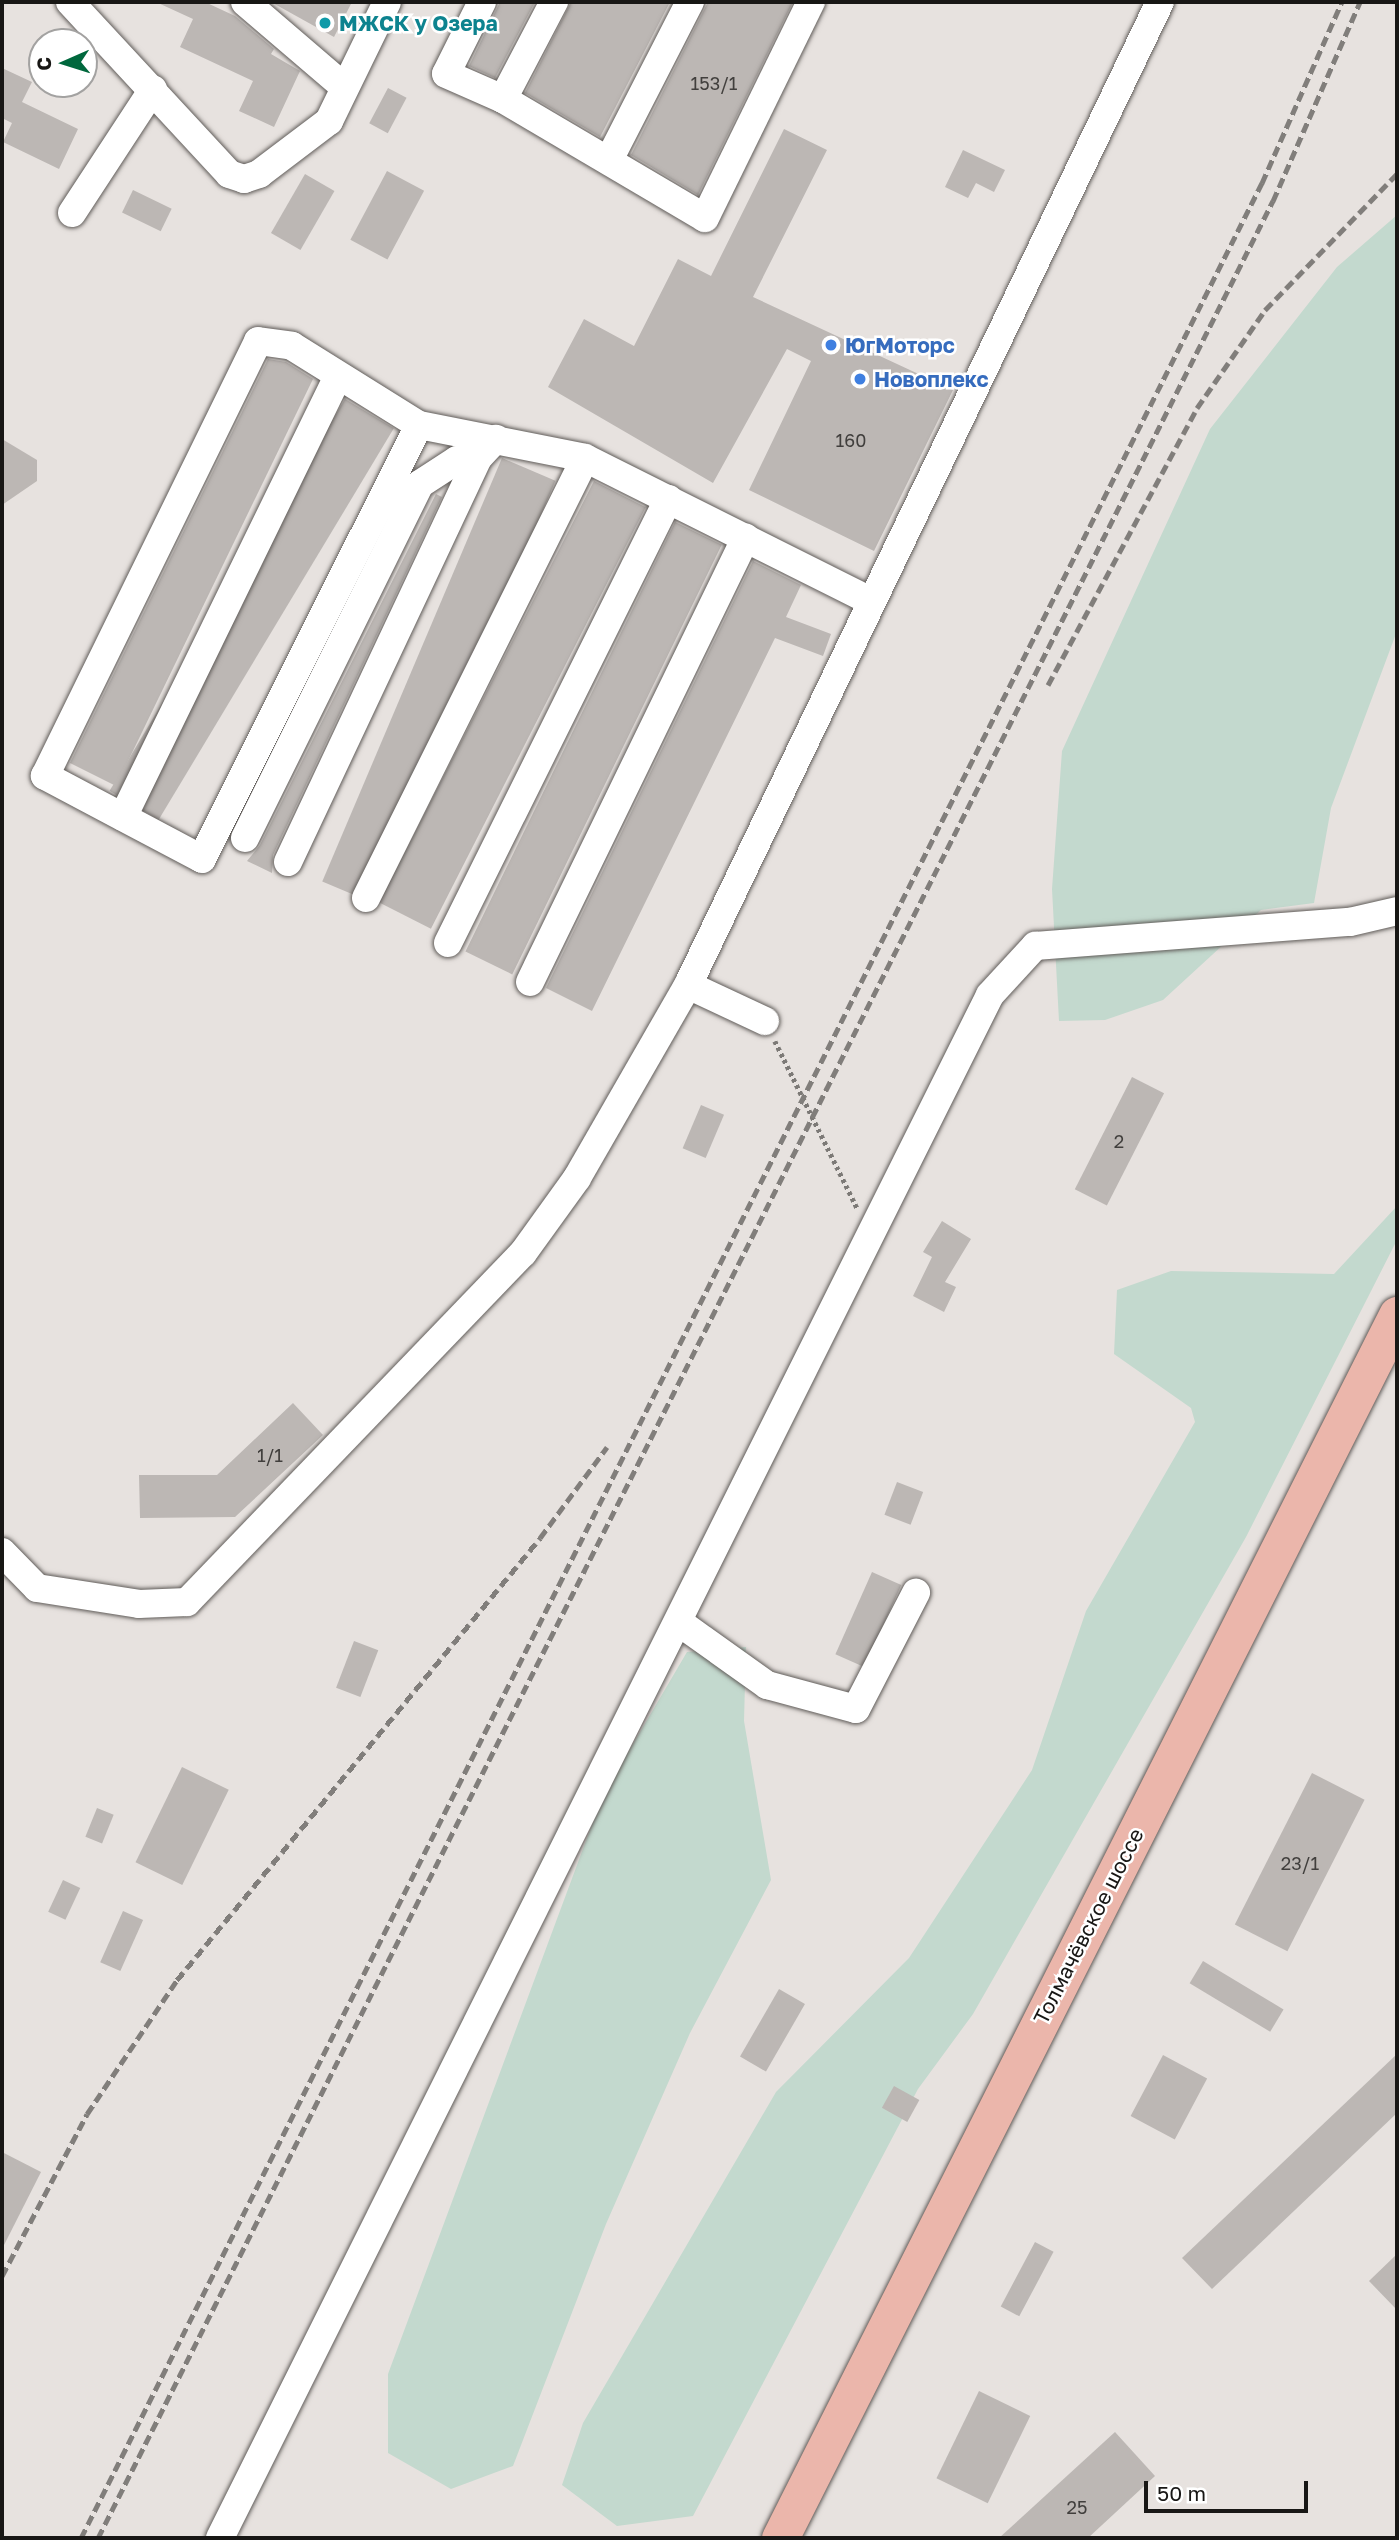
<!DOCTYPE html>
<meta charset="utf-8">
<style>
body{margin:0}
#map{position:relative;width:1399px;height:2540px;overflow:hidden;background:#e7e2df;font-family:"Golos Text",sans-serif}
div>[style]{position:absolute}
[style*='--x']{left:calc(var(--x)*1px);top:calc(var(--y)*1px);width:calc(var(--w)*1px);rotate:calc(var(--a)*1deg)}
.green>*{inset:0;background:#c3d9ce}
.building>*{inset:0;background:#bcb7b4;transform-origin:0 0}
.path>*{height:4.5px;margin-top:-2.25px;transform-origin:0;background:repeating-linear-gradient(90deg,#7c7976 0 3.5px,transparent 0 7px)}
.roads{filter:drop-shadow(0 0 2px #605c59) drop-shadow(0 0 2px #605c59)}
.minor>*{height:28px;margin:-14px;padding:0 14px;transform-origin:14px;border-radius:14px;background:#fff}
.major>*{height:37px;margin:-18.5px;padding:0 18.5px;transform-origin:18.5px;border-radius:18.5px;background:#ebb6ab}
.rail>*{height:5px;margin-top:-2.5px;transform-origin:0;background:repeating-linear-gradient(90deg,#817e7b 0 10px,transparent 0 15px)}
.dots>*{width:19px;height:19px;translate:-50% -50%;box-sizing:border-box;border:4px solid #fff;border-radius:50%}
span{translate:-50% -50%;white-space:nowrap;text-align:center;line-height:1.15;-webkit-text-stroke:5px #fff;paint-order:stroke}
.number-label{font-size:18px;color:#413f3d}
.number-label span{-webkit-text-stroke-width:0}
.culture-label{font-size:21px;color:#0d838f;font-weight:700}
.left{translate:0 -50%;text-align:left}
.shop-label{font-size:21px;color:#366cbe;font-weight:700}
.street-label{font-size:21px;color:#181715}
.frame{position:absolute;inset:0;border:4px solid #181715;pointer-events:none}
.north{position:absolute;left:28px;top:28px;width:70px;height:70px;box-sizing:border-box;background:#fff;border:2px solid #a3a2a1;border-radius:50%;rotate:267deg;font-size:19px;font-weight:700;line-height:28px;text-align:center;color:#181715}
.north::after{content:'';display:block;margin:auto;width:24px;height:32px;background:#00683d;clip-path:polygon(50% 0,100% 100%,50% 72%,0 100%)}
.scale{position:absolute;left:1144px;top:2481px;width:164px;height:32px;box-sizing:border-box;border:4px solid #181715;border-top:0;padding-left:9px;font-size:21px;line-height:24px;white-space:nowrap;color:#181715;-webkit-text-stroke:5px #fff;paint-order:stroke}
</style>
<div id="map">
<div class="green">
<i style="clip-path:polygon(1397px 215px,1397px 631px,1331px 808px,1314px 903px,1261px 910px,1163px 1000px,1105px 1020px,1059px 1021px,1052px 889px,1062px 751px,1210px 429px,1337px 267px)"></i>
<i style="clip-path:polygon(1397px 1206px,1397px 1240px,1246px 1537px,973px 2014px,918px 2089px,693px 2516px,617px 2526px,562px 2485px,583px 2423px,776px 2092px,909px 1958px,1032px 1770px,1086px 1611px,1195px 1422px,1191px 1408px,1114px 1354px,1117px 1290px,1171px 1271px,1334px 1274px)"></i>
<i style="clip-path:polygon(746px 1647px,744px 1721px,771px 1880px,690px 2033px,606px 2224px,513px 2466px,451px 2489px,388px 2453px,388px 2374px,603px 1795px,687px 1652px)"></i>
</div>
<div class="building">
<i style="clip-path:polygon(156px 2px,205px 2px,235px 16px,274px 49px,271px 54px,300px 71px,274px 127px,239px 111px,253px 81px,180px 47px,193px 19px)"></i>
<i style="clip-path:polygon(271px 2px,352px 2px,334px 37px)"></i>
<i style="clip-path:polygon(500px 2px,535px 2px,495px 78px,469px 66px)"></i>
<i style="clip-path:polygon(571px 2px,670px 2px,600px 137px,525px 93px)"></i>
<i style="clip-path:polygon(708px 2px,793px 2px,698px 195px,631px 155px)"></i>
<i style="clip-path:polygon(2px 68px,32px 82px,22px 102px,78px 129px,59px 169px,3px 142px,12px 123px,2px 118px)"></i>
<i style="left:388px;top:88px;width:21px;height:40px;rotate:28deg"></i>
<i style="clip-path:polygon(784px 129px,827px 150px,753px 297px,953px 390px,874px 551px,749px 490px,811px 361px,787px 349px,713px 483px,548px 387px,584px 319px,634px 346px,678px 259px,711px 276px)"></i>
<i style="clip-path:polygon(963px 150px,1005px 170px,994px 192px,976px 183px,968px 198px,945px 187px)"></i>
<i style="left:387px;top:171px;width:42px;height:78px;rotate:28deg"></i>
<i style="left:305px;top:174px;width:34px;height:68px;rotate:30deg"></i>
<i style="left:133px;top:190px;width:43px;height:25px;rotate:26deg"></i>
<i style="clip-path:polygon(268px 359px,286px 362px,313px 379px,116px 786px,70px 763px)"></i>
<i style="left:345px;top:399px;width:57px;height:457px;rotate:31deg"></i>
<i style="clip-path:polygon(2px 439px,37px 460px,37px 481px,2px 505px)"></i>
<i style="left:502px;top:458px;width:58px;height:460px;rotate:23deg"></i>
<i style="left:594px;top:481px;width:58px;height:473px;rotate:27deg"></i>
<i style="clip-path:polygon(436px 494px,442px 497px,273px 855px,272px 873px,247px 861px,260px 845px)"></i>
<i style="left:675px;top:522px;width:52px;height:478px;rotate:26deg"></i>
<i style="clip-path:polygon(753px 561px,801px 585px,786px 617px,831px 634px,823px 656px,775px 638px,592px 1011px,546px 988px)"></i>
<i style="left:1132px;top:1077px;width:36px;height:126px;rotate:27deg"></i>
<i style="left:701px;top:1105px;width:25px;height:47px;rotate:23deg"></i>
<i style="clip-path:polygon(942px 1221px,971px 1239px,945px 1282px,956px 1287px,944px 1312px,913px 1296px,932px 1257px,923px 1252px)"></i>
<i style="clip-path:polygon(293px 1403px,323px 1435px,235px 1517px,140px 1518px,139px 1475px,217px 1475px)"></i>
<i style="left:897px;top:1482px;width:28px;height:35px;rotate:21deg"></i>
<i style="left:872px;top:1572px;width:32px;height:90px;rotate:24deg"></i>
<i style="left:354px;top:1641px;width:26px;height:50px;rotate:21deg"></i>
<i style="left:182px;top:1767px;width:52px;height:106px;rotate:26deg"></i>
<i style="left:1312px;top:1773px;width:59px;height:170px;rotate:27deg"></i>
<i style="left:97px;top:1808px;width:18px;height:31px;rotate:22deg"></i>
<i style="left:63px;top:1880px;width:19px;height:35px;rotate:25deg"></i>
<i style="left:123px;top:1911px;width:22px;height:56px;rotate:24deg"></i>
<i style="left:1203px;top:1961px;width:94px;height:26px;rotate:31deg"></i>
<i style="left:779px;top:1989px;width:30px;height:78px;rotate:30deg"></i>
<i style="clip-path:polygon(1397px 2054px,1397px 2113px,1212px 2289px,1182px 2258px)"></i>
<i style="left:1163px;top:2055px;width:50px;height:69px;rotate:28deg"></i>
<i style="left:894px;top:2086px;width:29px;height:25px;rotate:29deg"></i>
<i style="clip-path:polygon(2px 2152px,41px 2172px,2px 2249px)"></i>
<i style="left:1035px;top:2242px;width:21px;height:73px;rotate:28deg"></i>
<i style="clip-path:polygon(1397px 2254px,1397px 2310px,1369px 2281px)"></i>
<i style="left:979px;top:2391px;width:57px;height:97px;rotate:26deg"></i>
<i style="clip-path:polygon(1115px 2432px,1155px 2476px,1088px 2538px,999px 2538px)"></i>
</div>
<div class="path">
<i style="--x:775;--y:1041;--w:186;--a:63.8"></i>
</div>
<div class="roads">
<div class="minor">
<i style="--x:70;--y:2;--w:234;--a:47.2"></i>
<i style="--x:229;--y:174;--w:16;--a:18"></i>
<i style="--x:244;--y:179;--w:16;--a:-18"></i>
<i style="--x:259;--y:174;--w:88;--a:-37.1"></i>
<i style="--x:329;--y:121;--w:132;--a:-64"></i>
<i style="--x:245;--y:2;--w:129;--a:40.6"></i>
<i style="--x:482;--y:2;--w:80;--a:116.6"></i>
<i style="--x:446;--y:74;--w:62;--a:23.7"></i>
<i style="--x:503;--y:99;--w:234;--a:30.5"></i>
<i style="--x:705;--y:218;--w:241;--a:-63.9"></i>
<i style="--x:503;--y:99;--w:110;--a:-62.3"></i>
<i style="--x:609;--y:160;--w:178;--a:-62.9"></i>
<i style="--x:72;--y:213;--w:148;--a:-56.8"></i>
<i style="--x:419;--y:425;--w:485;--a:116.6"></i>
<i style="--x:202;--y:859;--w:178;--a:-152.1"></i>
<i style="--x:45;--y:776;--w:484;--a:-63.9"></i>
<i style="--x:258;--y:341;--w:34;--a:8"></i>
<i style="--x:292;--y:346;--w:150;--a:31.9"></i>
<i style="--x:419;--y:425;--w:169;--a:11.2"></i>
<i style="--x:585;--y:458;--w:320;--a:26.6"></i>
<i style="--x:123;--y:817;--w:488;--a:-64"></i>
<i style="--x:245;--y:838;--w:395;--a:-63.7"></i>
<i style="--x:420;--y:484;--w:44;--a:-33"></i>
<i style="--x:457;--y:460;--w:22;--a:-8"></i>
<i style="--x:479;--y:457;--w:25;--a:-47"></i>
<i style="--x:288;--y:862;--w:448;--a:-64.8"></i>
<i style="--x:366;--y:898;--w:491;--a:-63.5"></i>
<i style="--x:448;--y:943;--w:496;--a:-63.6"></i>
<i style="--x:530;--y:982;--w:494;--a:-64.1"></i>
<i style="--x:688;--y:985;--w:85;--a:25.1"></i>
<i style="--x:2;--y:1552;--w:50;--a:45.8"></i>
<i style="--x:37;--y:1588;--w:103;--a:8.9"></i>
<i style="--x:139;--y:1604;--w:48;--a:-2.4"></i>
<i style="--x:187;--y:1602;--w:484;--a:-46.1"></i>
<i style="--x:523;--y:1253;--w:92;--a:-54.2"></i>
<i style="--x:577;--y:1178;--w:223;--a:-60.1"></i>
<i style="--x:688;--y:985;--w:1090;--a:-64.35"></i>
<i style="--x:680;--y:1623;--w:107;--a:35.5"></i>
<i style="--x:767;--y:1685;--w:92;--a:15.1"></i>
<i style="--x:856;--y:1709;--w:131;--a:-62.7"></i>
<i style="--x:220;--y:2538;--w:1724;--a:-63.48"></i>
<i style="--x:990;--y:995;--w:67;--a:-47.4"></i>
<i style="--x:1035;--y:946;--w:316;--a:-4.4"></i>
<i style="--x:1350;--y:922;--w:48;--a:-13.2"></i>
</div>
<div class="major">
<i style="--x:780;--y:2538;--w:1370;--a:-63.23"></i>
</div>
</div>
<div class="rail">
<i style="--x:1048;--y:685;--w:315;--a:-61.7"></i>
<i style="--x:1197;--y:408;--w:119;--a:-55.2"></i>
<i style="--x:1265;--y:310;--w:190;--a:-45.9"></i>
<i style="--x:2;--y:2276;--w:183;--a:-62.3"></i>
<i style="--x:87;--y:2114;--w:161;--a:-56.1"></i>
<i style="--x:177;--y:1980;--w:572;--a:-50.6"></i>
<i style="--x:540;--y:1538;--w:113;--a:-53.6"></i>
<i style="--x:81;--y:2538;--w:2635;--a:-63.37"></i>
<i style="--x:1262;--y:183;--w:198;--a:-66.2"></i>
<i style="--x:98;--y:2538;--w:2616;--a:-63.31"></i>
<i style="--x:1273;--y:201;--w:217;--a:-66.4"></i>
</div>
<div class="dots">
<i style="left:325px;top:23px;background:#0f9aa8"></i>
<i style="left:831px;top:345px;background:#3f7fe0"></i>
<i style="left:860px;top:379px;background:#3f7fe0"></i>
</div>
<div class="number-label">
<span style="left:714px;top:83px">153/1</span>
<span style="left:851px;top:440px">160</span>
<span style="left:1119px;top:1141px">2</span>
<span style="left:270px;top:1455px">1/1</span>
<span style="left:1300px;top:1863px">23/1</span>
<span style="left:1077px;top:2507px">25</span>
</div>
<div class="culture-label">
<span class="left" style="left:339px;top:23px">МЖСК у Озера</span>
</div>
<div class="shop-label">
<span class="left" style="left:845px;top:345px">ЮгМоторс</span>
<span class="left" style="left:874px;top:379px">Новоплекс</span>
</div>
<div class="street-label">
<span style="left:1088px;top:1926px;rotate:-63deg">Толмачёвское шоссе</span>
</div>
<div class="frame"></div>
<div class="north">С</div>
<div class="scale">50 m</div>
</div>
